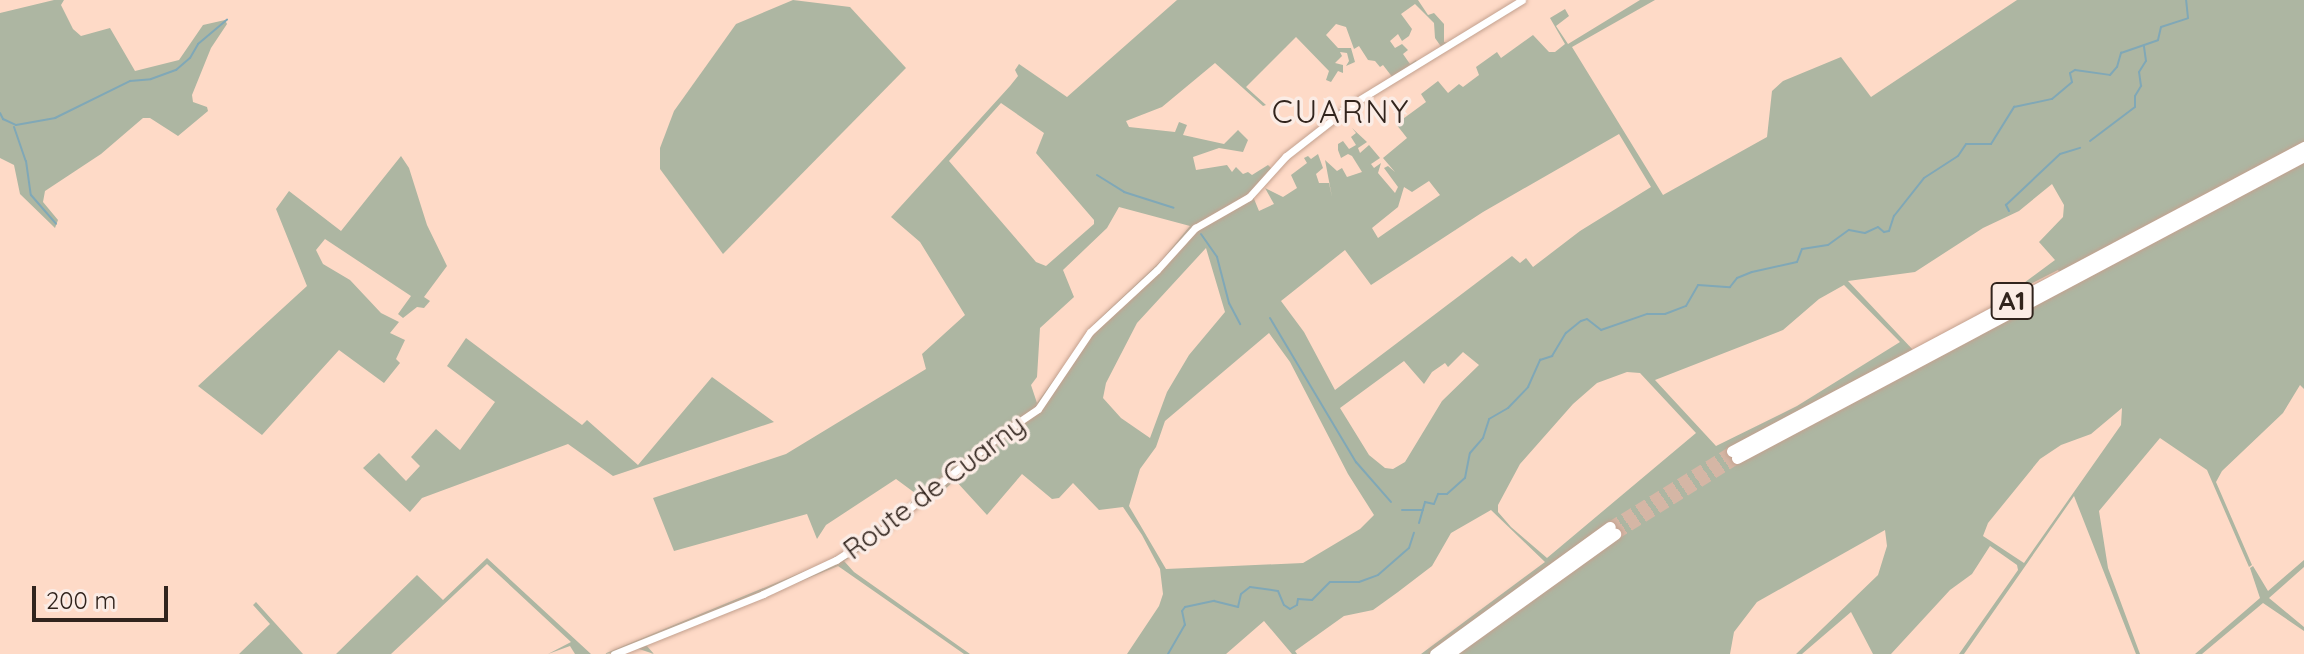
<!DOCTYPE html>
<style>
body{margin:0}
#map{position:relative;width:2304px;height:654px;overflow:hidden;background:#fedac7;font-family:Quicksand,sans-serif}
div>[style]{position:absolute}
[style*='--x']{left:calc(var(--x)*1px);top:calc(var(--y)*1px);width:calc(var(--w)*1px);rotate:calc(var(--a)*1deg)}
.green>*{inset:0;background:#adb6a2}
.stream>*{height:2px;margin:-1px;padding:0 1px;transform-origin:1px;border-radius:1px;background:#80a8b7}
.highway-tunnel>*{height:11px;margin-top:-5.5px;transform-origin:0;background:repeating-linear-gradient(90deg,#d5b6a5 0 11px,transparent 0 16.5px)}
.roads{filter:drop-shadow(0 0 2px #c3a18f) drop-shadow(0 0 2px #c3a18f)}
.minor>*{height:7px;margin:-3.5px;padding:0 3.5px;transform-origin:3.5px;border-radius:3.5px;background:#fff}
.highway>*{height:11px;margin:-5.5px;padding:0 5.5px;transform-origin:5.5px;border-radius:5.5px;background:#fff}
span{translate:-50% -50%;white-space:nowrap;text-align:center;line-height:1.15;-webkit-text-stroke:7px #fbece5;paint-order:stroke}
.shield-label span{padding:2px 6px;background:#fbece5;border:2px solid;border-radius:6px;-webkit-text-stroke-width:0}
.shield-label{font-size:26px;color:#31241d;font-weight:700}
.street-label{font-size:28px;color:#31241d}
.quarter-label{font-size:32px;color:#31241d;letter-spacing:2px}
.scale{position:absolute;left:32px;top:586px;width:136px;height:36px;box-sizing:border-box;border:4px solid #31241d;border-top:0;padding-left:10px;font-size:24px;line-height:28px;white-space:nowrap;color:#31241d;-webkit-text-stroke:6px #fbece5;paint-order:stroke}
</style>
<div id="map">
<div class="green">
<i style="clip-path:polygon(54px 0,64px 0,61px 5px,73px 29px,81px 36px,110px 28px,135px 71px,179px 60px,203px 25px,225px 20px,227px 24px,211px 48px,192px 95px,193px 102px,207px 107px,208px 111px,178px 136px,150px 118px,143px 118px,101px 154px,45px 191px,43px 202px,58px 220px,55px 228px,20px 194px,14px 165px,0 158px,0 13px)"></i>
<i style="clip-path:polygon(793px 0,850px 7px,906px 68px,723px 254px,660px 169px,660px 148px,674px 111px,736px 24px)"></i>
<i style="clip-path:polygon(evenodd,1177px 0,1418px 0,1428px 15px,1434px 13px,1444px 24px,1444px 42px,1448px 43px,1442px 48px,1435px 38px,1434px 23px,1415px 4px,1401px 14px,1412px 29px,1409px 36px,1402px 41px,1398px 34px,1390px 41px,1395px 48px,1402px 44px,1408px 50px,1403px 54px,1410px 64px,1416px 60px,1418px 63px,1393px 78px,1383px 65px,1380px 67px,1375px 61px,1368px 60px,1359px 46px,1354px 49px,1346px 27px,1336px 24px,1326px 35px,1338px 48px,1351px 48px,1355px 62px,1346px 66px,1349px 61px,1347px 53px,1340px 52px,1342px 56px,1335px 63px,1343px 65px,1343px 73px,1338px 71px,1331px 82px,1326px 80px,1329px 71px,1296px 37px,1246px 87px,1266px 105px,1263px 106px,1215px 63px,1162px 107px,1126px 121px,1129px 127px,1175px 132px,1179px 122px,1187px 125px,1183px 135px,1224px 144px,1238px 130px,1248px 140px,1243px 152px,1219px 148px,1193px 157px,1196px 170px,1227px 165px,1232px 172px,1236px 167px,1243px 174px,1248px 172px,1252px 175px,1268px 165px,1273px 170px,1252px 194px,1259px 211px,1274px 204px,1265px 188px,1283px 197px,1297px 188px,1291px 175px,1307px 163px,1304px 158px,1308px 156px,1311px 159px,1318px 154px,1323px 168px,1316px 174px,1319px 183px,1329px 183px,1332px 197px,1325px 160px,1337px 171px,1342px 168px,1347px 177px,1362px 172px,1352px 156px,1348px 154px,1341px 158px,1338px 150px,1338px 144px,1343px 141px,1349px 149px,1356px 145px,1351px 137px,1356px 133px,1352px 128px,1367px 142px,1358px 148px,1360px 153px,1369px 145px,1380px 158px,1371px 164px,1374px 168px,1381px 163px,1378px 173px,1395px 193px,1398px 187px,1384px 168px,1388px 166px,1395px 172px,1383px 158px,1407px 138px,1396px 124px,1426px 102px,1421px 94px,1438px 81px,1448px 93px,1459px 84px,1463px 87px,1479px 75px,1476px 67px,1497px 52px,1501px 58px,1533px 35px,1549px 52px,1555px 52px,1565px 44px,1550px 18px,1565px 9px,1569px 16px,1556px 26px,1568px 44px,1640px 0,1655px 0,1572px 47px,1663px 195px,1767px 137px,1772px 91px,1783px 81px,1841px 57px,1871px 97px,2017px 0,2304px 0,2304px 389px,2300px 385px,2283px 413px,2222px 471px,2216px 482px,2252px 565px,2249px 567px,2207px 470px,2160px 438px,2099px 511px,2108px 568px,2140px 654px,2136px 654px,2074px 496px,1964px 654px,1959px 654px,2018px 570px,2017px 565px,1990px 546px,1972px 574px,1950px 590px,1891px 654px,1873px 654px,1851px 612px,1802px 654px,1796px 654px,1878px 575px,1887px 546px,1885px 530px,1757px 602px,1734px 632px,1730px 654px,1421px 654px,1545px 562px,1491px 510px,1451px 533px,1432px 566px,1398px 592px,1373px 610px,1344px 616px,1295px 651px,1297px 654px,1292px 654px,1264px 621px,1226px 654px,1127px 654px,1159px 606px,1163px 594px,1160px 569px,1142px 535px,1123px 507px,1099px 510px,1073px 483px,1059px 498px,1052px 499px,1022px 474px,987px 515px,955px 480px,928px 505px,923px 499px,884px 535px,844px 561px,854px 572px,970px 654px,964px 654px,838px 566px,646px 645px,654px 654px,639px 649px,604px 654px,829px 561px,868px 538px,919px 496px,896px 479px,826px 525px,817px 539px,807px 514px,674px 551px,653px 498px,786px 454px,926px 369px,922px 354px,965px 315px,920px 242px,891px 217px,1010px 86px,1018px 76px,1015px 70px,1019px 64px,1067px 97px,1177px 0,1001px 103px,1044px 133px,1036px 153px,1094px 220px,1094px 224px,1046px 266px,1036px 262px,949px 161px,1001px 103px,1177px 0,1619px 134px,1651px 187px,1580px 231px,1533px 267px,1526px 258px,1520px 263px,1512px 256px,1335px 390px,1304px 332px,1281px 301px,1345px 250px,1371px 285px,1483px 212px,1619px 134px,1177px 0,1429px 181px,1440px 195px,1378px 238px,1372px 228px,1398px 207px,1404px 187px,1412px 192px,1429px 181px,1177px 0,2052px 184px,2064px 205px,2063px 217px,2039px 242px,2055px 260px,2005px 297px,2058px 270px,2060px 273px,1914px 351px,1848px 281px,1915px 272px,1983px 228px,2019px 211px,2052px 184px,1177px 0,1119px 207px,1190px 226px,1161px 261px,1095px 323px,1037px 403px,1031px 385px,1037px 377px,1040px 328px,1074px 297px,1063px 270px,1107px 228px,1119px 207px,1177px 0,1206px 248px,1225px 312px,1189px 355px,1167px 392px,1150px 438px,1121px 418px,1103px 398px,1106px 383px,1137px 323px,1206px 248px,1177px 0,1844px 285px,1900px 342px,1797px 406px,1716px 446px,1655px 380px,1783px 330px,1819px 299px,1844px 285px,1177px 0,1269px 333px,1290px 362px,1348px 474px,1374px 515px,1360px 529px,1303px 563px,1166px 569px,1129px 506px,1140px 469px,1156px 447px,1165px 421px,1269px 333px,1177px 0,1463px 352px,1479px 365px,1442px 401px,1405px 462px,1393px 469px,1385px 468px,1369px 455px,1340px 408px,1404px 361px,1424px 384px,1432px 372px,1445px 363px,1448px 367px,1463px 352px,1177px 0,1627px 372px,1640px 373px,1696px 433px,1547px 558px,1511px 527px,1498px 512px,1498px 505px,1520px 464px,1573px 404px,1597px 383px,1627px 372px,1177px 0,2122px 408px,2121px 425px,2024px 563px,1983px 536px,1988px 523px,2040px 459px,2061px 445px,2091px 434px,2122px 408px)"></i>
<i style="clip-path:polygon(401px 156px,409px 168px,427px 225px,447px 266px,424px 297px,430px 301px,424px 308px,417px 307px,403px 318px,398px 314px,411px 296px,325px 239px,316px 250px,323px 264px,350px 280px,381px 313px,399px 322px,390px 333px,405px 340px,396px 359px,400px 363px,384px 383px,339px 350px,262px 435px,198px 386px,307px 286px,276px 209px,289px 191px,341px 231px)"></i>
<i style="clip-path:polygon(466px 338px,582px 425px,587px 420px,638px 465px,712px 377px,774px 422px,613px 476px,568px 444px,422px 498px,410px 512px,363px 468px,379px 453px,406px 481px,420px 466px,411px 457px,436px 429px,460px 450px,495px 402px,447px 366px)"></i>
<i style="clip-path:polygon(487px 558px,591px 654px,575px 654px,570px 646px,548px 654px,571px 642px,487px 564px,391px 654px,336px 654px,417px 575px,443px 600px)"></i>
<i style="clip-path:polygon(2304px 560px,2304px 567px,2269px 598px,2304px 627px,2304px 631px,2263px 603px,2202px 654px,2195px 654px,2260px 598px,2250px 568px,2253px 566px,2268px 591px)"></i>
<i style="clip-path:polygon(256px 602px,303px 654px,239px 654px,270px 624px,253px 605px)"></i>
</div>
<div class="stream">
<i style="--x:0;--y:113;--w:7;--a:63"></i>
<i style="--x:3;--y:119;--w:14;--a:25"></i>
<i style="--x:16;--y:125;--w:40;--a:-10"></i>
<i style="--x:55;--y:118;--w:84;--a:-26.3"></i>
<i style="--x:130;--y:81;--w:21;--a:-5"></i>
<i style="--x:151;--y:79;--w:27;--a:-20"></i>
<i style="--x:176;--y:70;--w:18;--a:-41"></i>
<i style="--x:190;--y:58;--w:16;--a:-60"></i>
<i style="--x:198;--y:44;--w:38;--a:-40"></i>
<i style="--x:14;--y:127;--w:36;--a:71"></i>
<i style="--x:26;--y:161;--w:34;--a:82"></i>
<i style="--x:31;--y:195;--w:38;--a:49"></i>
<i style="--x:2090;--y:141;--w:56;--a:-37.1"></i>
<i style="--x:2135;--y:107;--w:11;--a:-90"></i>
<i style="--x:2135;--y:96;--w:12;--a:-59"></i>
<i style="--x:2141;--y:86;--w:14;--a:-98"></i>
<i style="--x:2139;--y:72;--w:13;--a:-58"></i>
<i style="--x:2146;--y:61;--w:15;--a:-98"></i>
<i style="--x:1097;--y:175;--w:32;--a:32"></i>
<i style="--x:1124;--y:192;--w:52;--a:17.7"></i>
<i style="--x:2009;--y:211;--w:7;--a:-117"></i>
<i style="--x:2006;--y:205;--w:74;--a:-43.4"></i>
<i style="--x:2060;--y:154;--w:21;--a:-17"></i>
<i style="--x:1201;--y:234;--w:28;--a:55"></i>
<i style="--x:1217;--y:257;--w:48;--a:75.4"></i>
<i style="--x:1229;--y:303;--w:24;--a:62"></i>
<i style="--x:1270;--y:318;--w:168;--a:59.2"></i>
<i style="--x:1356;--y:462;--w:53;--a:48.8"></i>
<i style="--x:1402;--y:510;--w:21;--a:0"></i>
<i style="--x:1419;--y:523;--w:22;--a:-74"></i>
<i style="--x:1425;--y:502;--w:9;--a:13"></i>
<i style="--x:1434;--y:504;--w:11;--a:-68"></i>
<i style="--x:1438;--y:494;--w:9;--a:0"></i>
<i style="--x:1447;--y:494;--w:24;--a:-42"></i>
<i style="--x:1465;--y:478;--w:25;--a:-79"></i>
<i style="--x:1470;--y:453;--w:20;--a:-49"></i>
<i style="--x:1483;--y:438;--w:20;--a:-72"></i>
<i style="--x:1489;--y:419;--w:22;--a:-30"></i>
<i style="--x:1508;--y:408;--w:29;--a:-46"></i>
<i style="--x:1528;--y:387;--w:30;--a:-66"></i>
<i style="--x:1540;--y:360;--w:13;--a:-18"></i>
<i style="--x:1552;--y:356;--w:27;--a:-59"></i>
<i style="--x:1566;--y:333;--w:19;--a:-39"></i>
<i style="--x:1581;--y:321;--w:6;--a:-18"></i>
<i style="--x:1587;--y:319;--w:18;--a:38"></i>
<i style="--x:1601;--y:330;--w:49;--a:-19.2"></i>
<i style="--x:1647;--y:314;--w:18;--a:0"></i>
<i style="--x:1665;--y:314;--w:22;--a:-21"></i>
<i style="--x:1686;--y:306;--w:24;--a:-60"></i>
<i style="--x:1698;--y:285;--w:32;--a:4"></i>
<i style="--x:1730;--y:287;--w:11;--a:-52"></i>
<i style="--x:1737;--y:278;--w:16;--a:-22"></i>
<i style="--x:1752;--y:272;--w:46;--a:-12.5"></i>
<i style="--x:1797;--y:262;--w:14;--a:-69"></i>
<i style="--x:1802;--y:249;--w:26;--a:-9"></i>
<i style="--x:1828;--y:245;--w:26;--a:-36"></i>
<i style="--x:1849;--y:230;--w:16;--a:11"></i>
<i style="--x:1865;--y:233;--w:14;--a:-25"></i>
<i style="--x:1878;--y:227;--w:8;--a:40"></i>
<i style="--x:1884;--y:232;--w:5;--a:-11"></i>
<i style="--x:1889;--y:231;--w:16;--a:-72"></i>
<i style="--x:1894;--y:216;--w:48;--a:-51.7"></i>
<i style="--x:1924;--y:178;--w:40;--a:-32.9"></i>
<i style="--x:1958;--y:156;--w:14;--a:-56"></i>
<i style="--x:1966;--y:144;--w:25;--a:0"></i>
<i style="--x:1991;--y:144;--w:44;--a:-58.1"></i>
<i style="--x:2014;--y:107;--w:39;--a:-12"></i>
<i style="--x:2052;--y:99;--w:26;--a:-40"></i>
<i style="--x:2072;--y:82;--w:9;--a:-103"></i>
<i style="--x:2070;--y:73;--w:6;--a:-31"></i>
<i style="--x:2075;--y:70;--w:35;--a:8"></i>
<i style="--x:2110;--y:75;--w:11;--a:-49"></i>
<i style="--x:2117;--y:67;--w:15;--a:-74"></i>
<i style="--x:2121;--y:53;--w:39;--a:-19"></i>
<i style="--x:2158;--y:40;--w:13;--a:-77"></i>
<i style="--x:2161;--y:27;--w:28;--a:-18"></i>
<i style="--x:2188;--y:18;--w:18;--a:-96"></i>
<i style="--x:1168;--y:654;--w:34;--a:-60"></i>
<i style="--x:1185;--y:625;--w:14;--a:-102"></i>
<i style="--x:1182;--y:611;--w:5;--a:-53"></i>
<i style="--x:1185;--y:607;--w:30;--a:-12"></i>
<i style="--x:1214;--y:601;--w:25;--a:14"></i>
<i style="--x:1238;--y:607;--w:13;--a:-77"></i>
<i style="--x:1241;--y:594;--w:11;--a:-38"></i>
<i style="--x:1250;--y:587;--w:28;--a:8"></i>
<i style="--x:1278;--y:591;--w:15;--a:67"></i>
<i style="--x:1284;--y:605;--w:7;--a:34"></i>
<i style="--x:1290;--y:609;--w:8;--a:-30"></i>
<i style="--x:1297;--y:605;--w:6;--a:-81"></i>
<i style="--x:1298;--y:599;--w:14;--a:4"></i>
<i style="--x:1312;--y:600;--w:25;--a:-45"></i>
<i style="--x:1330;--y:582;--w:29;--a:0"></i>
<i style="--x:1359;--y:582;--w:20;--a:-20"></i>
<i style="--x:1378;--y:575;--w:41;--a:-41.1"></i>
<i style="--x:1409;--y:548;--w:16;--a:-72"></i>
</div>
<div class="highway-tunnel">
<i style="--x:1610;--y:527;--w:144;--a:-31.9"></i>
<i style="--x:1615;--y:534;--w:144;--a:-31.9"></i>
</div>
<div class="roads">
<div class="minor">
<i style="--x:614;--y:654;--w:161;--a:-21.9"></i>
<i style="--x:763;--y:594;--w:81;--a:-25"></i>
<i style="--x:836;--y:560;--w:57;--a:-32.9"></i>
<i style="--x:884;--y:529;--w:154;--a:-38.9"></i>
<i style="--x:1004;--y:432;--w:41;--a:-34.1"></i>
<i style="--x:1038;--y:409;--w:93;--a:-56"></i>
<i style="--x:1090;--y:332;--w:91;--a:-42.8"></i>
<i style="--x:1157;--y:270;--w:57;--a:-47.9"></i>
<i style="--x:1195;--y:228;--w:62;--a:-29.9"></i>
<i style="--x:1249;--y:197;--w:55;--a:-47.9"></i>
<i style="--x:1286;--y:156;--w:86;--a:-37.9"></i>
<i style="--x:1354;--y:103;--w:197;--a:-31.5"></i>
</div>
<div class="highway">
<i style="--x:1732;--y:451;--w:648;--a:-27.99"></i>
<i style="--x:1737;--y:458;--w:642;--a:-28.04"></i>
<i style="--x:1435;--y:654;--w:216;--a:-36"></i>
<i style="--x:1448;--y:654;--w:206;--a:-35.7"></i>
</div>
</div>
<div class="shield-label">
<span style="left:2012px;top:301px">A1</span>
</div>
<div class="street-label">
<span style="left:934px;top:487px;rotate:-37deg">Route de Cuarny</span>
</div>
<div class="quarter-label">
<span style="left:1341px;top:111px">CUARNY</span>
</div>
<div class="scale">200 m</div>
</div>
